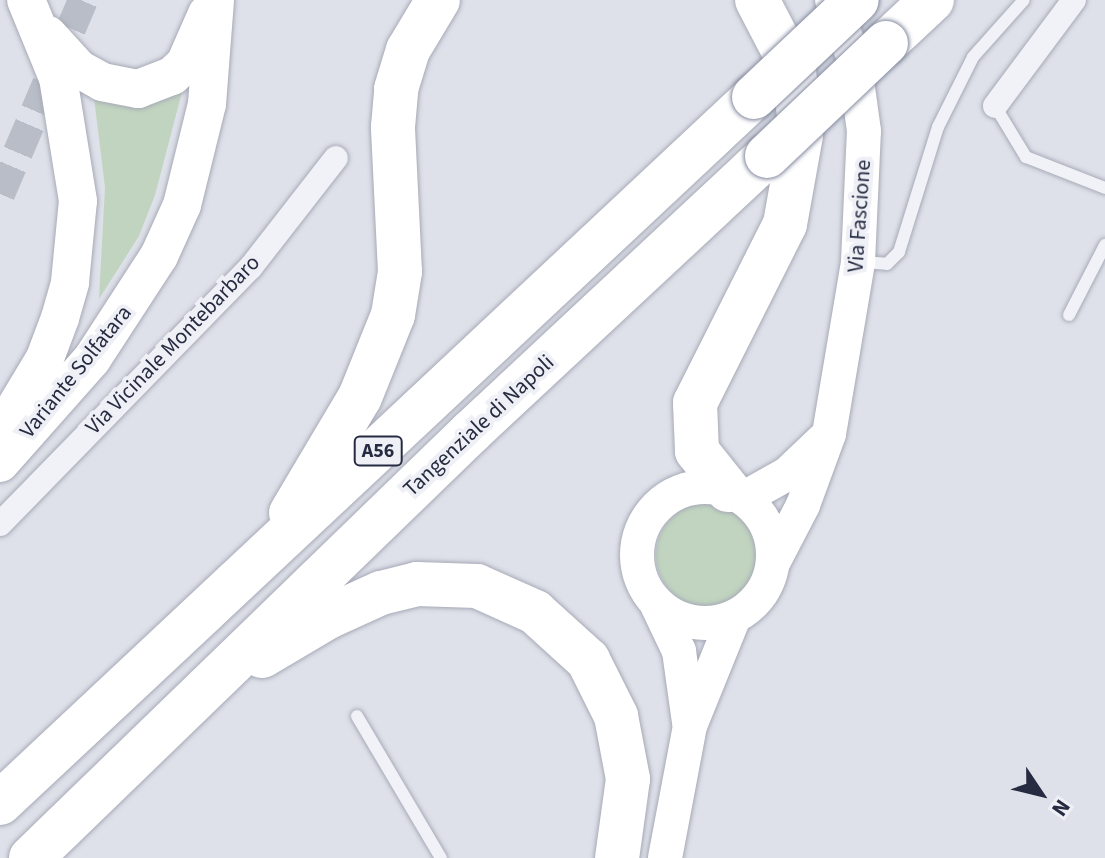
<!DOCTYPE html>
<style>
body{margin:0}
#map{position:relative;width:1105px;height:858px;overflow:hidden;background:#dee1e9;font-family:"Source Sans 3",sans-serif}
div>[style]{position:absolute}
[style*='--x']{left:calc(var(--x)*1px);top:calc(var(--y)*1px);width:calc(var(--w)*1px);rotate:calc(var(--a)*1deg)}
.green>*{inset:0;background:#c0d4bf}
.round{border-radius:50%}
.tertiary-tunnel>*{height:30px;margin-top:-15px;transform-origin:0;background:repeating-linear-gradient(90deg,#b9bdc7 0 30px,transparent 0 45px)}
.roads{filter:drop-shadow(0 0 2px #a7aab7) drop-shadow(0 0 2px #a7aab7)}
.service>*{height:12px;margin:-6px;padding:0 6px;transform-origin:6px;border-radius:6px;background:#f1f2f7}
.minor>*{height:24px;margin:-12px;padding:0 12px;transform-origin:12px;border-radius:12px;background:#f1f2f7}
.secondary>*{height:34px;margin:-17px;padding:0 17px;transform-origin:17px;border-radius:17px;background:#fff}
.secondary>.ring{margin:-17px;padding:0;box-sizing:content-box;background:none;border:34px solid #fff;border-radius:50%}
.primary>*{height:38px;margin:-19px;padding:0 19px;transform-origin:19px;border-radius:19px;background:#fff}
.motorway>*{height:44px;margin:-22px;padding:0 22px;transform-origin:22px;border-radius:22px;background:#fff}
.bridges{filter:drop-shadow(0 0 2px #858ba1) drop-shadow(0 0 2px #858ba1)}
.motorway-bridge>*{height:44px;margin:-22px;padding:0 22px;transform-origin:22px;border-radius:22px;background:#fff}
span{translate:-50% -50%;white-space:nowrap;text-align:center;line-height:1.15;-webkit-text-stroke:8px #eef0f6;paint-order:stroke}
.shield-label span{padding:2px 6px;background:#eef0f6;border:2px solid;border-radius:6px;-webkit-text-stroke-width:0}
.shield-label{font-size:20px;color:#262b41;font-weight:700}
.street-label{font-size:22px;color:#262b41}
.north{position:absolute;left:1001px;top:754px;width:80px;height:80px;-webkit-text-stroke:6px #eef0f6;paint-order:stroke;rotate:125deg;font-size:22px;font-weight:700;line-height:32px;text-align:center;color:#262b41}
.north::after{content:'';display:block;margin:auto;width:28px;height:36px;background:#262b41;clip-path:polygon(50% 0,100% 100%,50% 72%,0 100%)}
</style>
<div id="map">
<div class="green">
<i style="clip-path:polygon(182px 92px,155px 195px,139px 236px,99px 299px,105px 187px,94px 98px)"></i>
<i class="round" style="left:656px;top:503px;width:104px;height:104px"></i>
</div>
<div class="tertiary-tunnel">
<i style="--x:0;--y:194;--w:211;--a:-66.8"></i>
</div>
<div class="roads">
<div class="service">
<i style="--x:995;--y:106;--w:60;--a:58.7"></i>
<i style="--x:1026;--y:157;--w:85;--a:21.4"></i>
<i style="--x:861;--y:262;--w:26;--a:4"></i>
<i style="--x:887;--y:264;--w:17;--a:-45"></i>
<i style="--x:899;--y:252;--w:131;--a:-72.7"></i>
<i style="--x:938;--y:127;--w:78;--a:-63.4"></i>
<i style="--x:973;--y:57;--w:76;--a:-48.2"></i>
<i style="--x:1069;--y:315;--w:79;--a:-62.8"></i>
<i style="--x:357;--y:716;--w:165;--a:59.4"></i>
</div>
<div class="minor">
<i style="--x:995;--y:106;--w:132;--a:-53.3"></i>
<i style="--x:0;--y:524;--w:359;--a:-45.7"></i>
<i style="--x:251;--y:267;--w:138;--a:-52.1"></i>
</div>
<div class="secondary">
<i class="ring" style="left:637px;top:487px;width:102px;height:102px"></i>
<i style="--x:744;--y:498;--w:49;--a:-29.2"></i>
<i style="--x:787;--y:474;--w:50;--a:-43.4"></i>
<i style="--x:774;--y:561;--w:63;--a:-62.6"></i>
<i style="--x:803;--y:505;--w:76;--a:-69.9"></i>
<i style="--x:829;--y:434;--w:174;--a:-80.4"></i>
<i style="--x:858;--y:262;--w:131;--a:-87.4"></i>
<i style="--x:864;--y:131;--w:73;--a:-97.9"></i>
<i style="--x:854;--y:59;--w:63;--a:-110.4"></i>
<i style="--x:656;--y:603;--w:53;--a:64.4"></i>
<i style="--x:679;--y:651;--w:72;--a:82"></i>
<i style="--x:665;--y:858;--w:134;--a:-79.3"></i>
<i style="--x:690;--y:726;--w:118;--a:-68"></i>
</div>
<div class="primary">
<i style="--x:48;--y:35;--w:46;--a:47.6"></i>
<i style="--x:79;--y:69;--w:26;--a:29"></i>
<i style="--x:102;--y:82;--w:37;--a:11"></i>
<i style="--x:138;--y:89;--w:36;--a:-21"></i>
<i style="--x:172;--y:76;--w:18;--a:-43"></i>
<i style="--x:185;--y:64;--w:55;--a:-66.3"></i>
<i style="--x:0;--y:433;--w:87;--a:-59"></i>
<i style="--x:45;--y:358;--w:43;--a:-69.4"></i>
<i style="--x:60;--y:318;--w:37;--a:-74"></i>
<i style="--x:70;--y:282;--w:81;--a:-84.4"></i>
<i style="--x:78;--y:201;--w:125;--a:-99.2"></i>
<i style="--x:58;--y:78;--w:84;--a:-112.3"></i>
<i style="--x:0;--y:463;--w:139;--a:-48.5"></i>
<i style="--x:92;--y:359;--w:123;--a:-57"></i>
<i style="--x:159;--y:256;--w:56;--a:-65.7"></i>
<i style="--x:182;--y:205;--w:104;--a:-76.1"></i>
<i style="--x:207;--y:104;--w:104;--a:-85.6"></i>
</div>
<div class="motorway">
<i style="--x:886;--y:43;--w:63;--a:-43.1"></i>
<i style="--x:728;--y:490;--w:50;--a:-128.5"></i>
<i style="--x:697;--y:451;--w:48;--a:-92.4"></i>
<i style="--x:695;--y:403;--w:200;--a:-63.3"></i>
<i style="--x:785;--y:224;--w:90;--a:-79.8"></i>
<i style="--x:801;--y:135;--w:64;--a:-96.2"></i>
<i style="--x:794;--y:71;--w:80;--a:-117.5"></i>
<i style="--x:291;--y:513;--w:135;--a:-59.3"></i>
<i style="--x:360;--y:397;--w:88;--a:-68.1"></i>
<i style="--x:393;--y:315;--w:44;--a:-80.8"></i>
<i style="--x:400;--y:272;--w:145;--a:-92.8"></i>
<i style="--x:393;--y:127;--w:38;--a:-85"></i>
<i style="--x:396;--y:89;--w:41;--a:-72.9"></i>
<i style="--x:408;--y:50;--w:58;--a:-59"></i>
<i style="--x:262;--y:656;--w:77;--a:-30.6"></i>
<i style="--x:328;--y:617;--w:58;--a:-24.4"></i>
<i style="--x:381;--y:593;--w:37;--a:-14"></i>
<i style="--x:417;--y:584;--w:60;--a:1.9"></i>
<i style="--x:477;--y:586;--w:64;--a:24.1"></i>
<i style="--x:535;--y:612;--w:72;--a:42.2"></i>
<i style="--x:588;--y:660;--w:63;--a:63.4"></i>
<i style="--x:616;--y:716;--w:64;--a:79.2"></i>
<i style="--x:628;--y:779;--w:80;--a:97.9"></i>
<i style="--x:0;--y:803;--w:1033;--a:-43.12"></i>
<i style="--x:31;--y:858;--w:614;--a:-44.08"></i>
<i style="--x:472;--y:431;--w:403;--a:-43"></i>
</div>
</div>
<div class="bridges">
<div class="motorway-bridge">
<i style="--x:754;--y:97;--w:141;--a:-43.3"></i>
<i style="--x:767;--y:156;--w:164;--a:-43.5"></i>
</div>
</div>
<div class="shield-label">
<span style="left:378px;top:451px">A56</span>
</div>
<div class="street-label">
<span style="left:860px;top:216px;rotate:-86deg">Via Fascione</span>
<span style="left:173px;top:345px;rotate:-46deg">Via Vicinale Montebarbaro</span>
<span style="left:76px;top:372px;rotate:-51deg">Variante Solfatara</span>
<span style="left:479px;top:426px;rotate:-43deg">Tangenziale di Napoli</span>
</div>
<div class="north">N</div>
</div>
